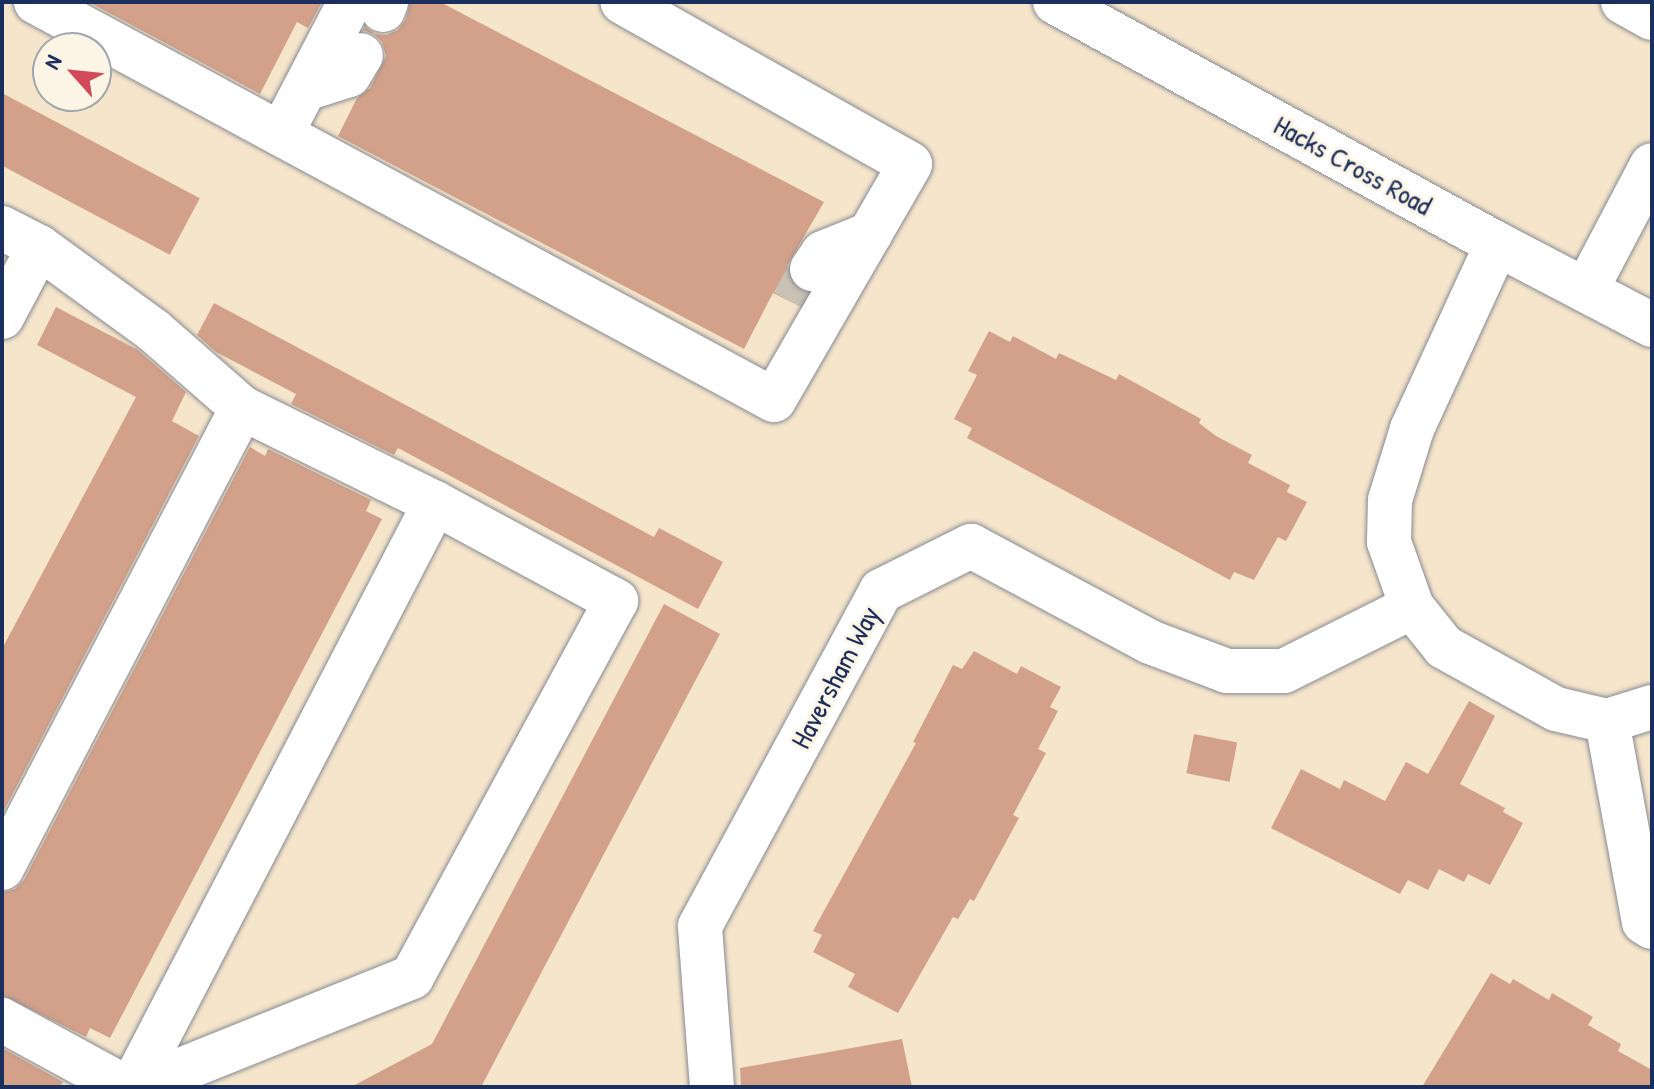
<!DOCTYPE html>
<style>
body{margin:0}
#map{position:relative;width:1654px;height:1089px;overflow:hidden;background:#f5e5ca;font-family:"Patrick Hand",sans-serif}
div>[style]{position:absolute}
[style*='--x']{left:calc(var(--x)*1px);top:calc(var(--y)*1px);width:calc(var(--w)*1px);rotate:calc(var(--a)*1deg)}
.building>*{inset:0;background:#d3a189;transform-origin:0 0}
.minor-tunnel>*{height:44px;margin-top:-22px;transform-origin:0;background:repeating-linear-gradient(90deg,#c9c1b4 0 44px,transparent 0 66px)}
.roads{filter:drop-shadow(0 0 2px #888a94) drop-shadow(0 0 2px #888a94)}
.minor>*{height:44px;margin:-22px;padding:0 22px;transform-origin:22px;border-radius:22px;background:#fff}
.major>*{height:44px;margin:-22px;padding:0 22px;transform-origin:22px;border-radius:22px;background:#fff}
span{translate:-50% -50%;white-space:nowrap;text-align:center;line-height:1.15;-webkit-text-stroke:6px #fcf5e5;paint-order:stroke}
.street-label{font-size:28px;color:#1b2f5e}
.frame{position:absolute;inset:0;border:4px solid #1b2f5e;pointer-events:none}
.north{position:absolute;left:32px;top:32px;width:80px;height:80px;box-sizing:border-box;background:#fcf5e5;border:2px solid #a2a6af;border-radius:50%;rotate:297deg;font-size:22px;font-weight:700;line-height:32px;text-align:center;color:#1b2f5e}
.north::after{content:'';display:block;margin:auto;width:28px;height:36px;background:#d1495b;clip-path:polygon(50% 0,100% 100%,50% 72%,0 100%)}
</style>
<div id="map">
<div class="building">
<i style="clip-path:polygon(89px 2px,322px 2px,308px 28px,297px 22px,260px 94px)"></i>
<i style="clip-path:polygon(410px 2px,440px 2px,824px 202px,787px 266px,790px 280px,807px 293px,799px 306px,773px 293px,744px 349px,338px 136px,357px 98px,370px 88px,386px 56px,382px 42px,374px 34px,363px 30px,365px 27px,375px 34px,386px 35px,398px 30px,406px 19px)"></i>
<i style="left:2px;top:93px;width:224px;height:64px;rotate:28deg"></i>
<i style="clip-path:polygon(214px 303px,654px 537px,659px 528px,723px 562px,698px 609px,398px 448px,394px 455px,291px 404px,296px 394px,216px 352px,197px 335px)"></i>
<i style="clip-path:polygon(56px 307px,138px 350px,186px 392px,172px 421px,199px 436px,2px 814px,2px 649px,136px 397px,37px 345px)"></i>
<i style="clip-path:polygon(989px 331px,1010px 342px,1013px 336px,1056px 359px,1059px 353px,1116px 380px,1119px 374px,1201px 419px,1199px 423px,1216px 436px,1252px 455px,1248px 463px,1290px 485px,1287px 492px,1307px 502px,1286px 541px,1278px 537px,1254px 580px,1234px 572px,1230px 580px,967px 438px,972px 428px,954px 419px,977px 375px,968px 371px)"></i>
<i style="clip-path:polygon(250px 447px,265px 456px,268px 449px,371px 500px,366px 511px,382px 519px,110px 1038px,90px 1028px,86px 1037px,2px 995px,2px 893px,15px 889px,24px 880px)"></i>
<i style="clip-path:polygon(664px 604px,720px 634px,481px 1087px,351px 1087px,432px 1044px)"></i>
<i style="clip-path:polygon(974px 651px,1017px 674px,1021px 666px,1061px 687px,1050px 707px,1058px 711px,1038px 749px,1046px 753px,1013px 815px,1019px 818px,974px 901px,970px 899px,958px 919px,953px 917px,898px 1013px,848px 987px,855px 974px,813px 952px,822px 935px,813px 931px,916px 743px,913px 742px,953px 665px,962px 669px)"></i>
<i style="clip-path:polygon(1469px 701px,1495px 716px,1460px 784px,1505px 808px,1503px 812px,1523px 823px,1490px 885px,1468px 874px,1464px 882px,1439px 869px,1428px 890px,1408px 880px,1400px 894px,1271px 828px,1301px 769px,1340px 789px,1344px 780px,1385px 801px,1406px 762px,1428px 774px)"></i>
<i style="left:1194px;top:734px;width:44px;height:40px;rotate:11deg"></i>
<i style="clip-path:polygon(1491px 973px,1510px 984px,1513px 979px,1549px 1000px,1552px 993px,1593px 1017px,1588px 1025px,1621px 1044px,1618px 1051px,1652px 1070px,1652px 1087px,1422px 1087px)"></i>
<i style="clip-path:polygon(902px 1039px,912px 1087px,741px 1087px,740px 1068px)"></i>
<i style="clip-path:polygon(2px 1048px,63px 1082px,60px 1087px,2px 1087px)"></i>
</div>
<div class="minor-tunnel">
<i style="--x:793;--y:303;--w:39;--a:-61"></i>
</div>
<div class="roads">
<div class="minor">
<i style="--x:36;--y:2;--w:838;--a:28.34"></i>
<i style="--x:774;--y:400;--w:272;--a:-60"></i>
<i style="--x:910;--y:164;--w:330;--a:-150.6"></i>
<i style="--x:1623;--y:2;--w:33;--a:29"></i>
<i style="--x:383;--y:10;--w:9;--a:-69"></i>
<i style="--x:305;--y:89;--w:46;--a:-17.7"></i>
<i style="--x:349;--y:75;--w:23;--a:-59"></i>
<i style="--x:281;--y:134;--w:149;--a:-62.4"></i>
<i style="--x:2;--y:228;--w:42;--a:27.2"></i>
<i style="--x:39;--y:247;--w:141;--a:36.1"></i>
<i style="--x:153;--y:330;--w:118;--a:41.2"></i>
<i style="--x:242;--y:408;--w:215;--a:26.2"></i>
<i style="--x:435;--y:503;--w:206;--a:28.4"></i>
<i style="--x:616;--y:601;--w:428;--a:118.5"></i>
<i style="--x:412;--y:977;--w:294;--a:158.1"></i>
<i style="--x:1497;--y:244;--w:204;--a:114.7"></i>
<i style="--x:1412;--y:429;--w:74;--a:107.2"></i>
<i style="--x:1390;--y:500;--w:42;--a:91.4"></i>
<i style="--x:1389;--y:542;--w:69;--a:70.5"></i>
<i style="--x:1412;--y:607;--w:51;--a:51.3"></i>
<i style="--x:1444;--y:647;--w:128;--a:29"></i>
<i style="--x:1556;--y:709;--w:52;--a:13.2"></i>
<i style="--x:1607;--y:721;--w:47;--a:-17.3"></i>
<i style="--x:812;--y:269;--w:19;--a:-55"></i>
<i style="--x:823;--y:253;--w:51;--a:-22"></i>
<i style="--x:1586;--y:290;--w:141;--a:-62.2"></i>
<i style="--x:2;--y:317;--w:79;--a:-62.1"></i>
<i style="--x:1607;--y:721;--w:204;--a:79.6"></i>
<i style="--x:1644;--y:922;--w:9;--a:32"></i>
<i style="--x:2;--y:868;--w:519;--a:-62.45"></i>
<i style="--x:2;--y:1020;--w:140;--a:28.6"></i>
<i style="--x:132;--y:1087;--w:658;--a:-62.58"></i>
<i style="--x:712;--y:1087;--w:161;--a:-94.3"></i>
<i style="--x:700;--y:926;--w:381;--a:-61.6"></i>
<i style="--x:881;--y:591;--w:101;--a:-26.6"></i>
<i style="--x:971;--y:546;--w:203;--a:28.2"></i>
<i style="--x:1150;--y:642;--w:82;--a:20.6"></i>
<i style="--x:1227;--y:671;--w:57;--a:0"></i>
<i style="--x:1284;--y:671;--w:143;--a:-26.6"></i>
</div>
<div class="major">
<i style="--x:1055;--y:2;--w:504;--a:28.7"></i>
<i style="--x:1497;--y:244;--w:175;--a:27.6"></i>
</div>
</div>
<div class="street-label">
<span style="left:1353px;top:165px;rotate:29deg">Hacks Cross Road</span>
<span style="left:835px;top:677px;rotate:-62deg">Haversham Way</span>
</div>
<div class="frame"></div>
<div class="north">N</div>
</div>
